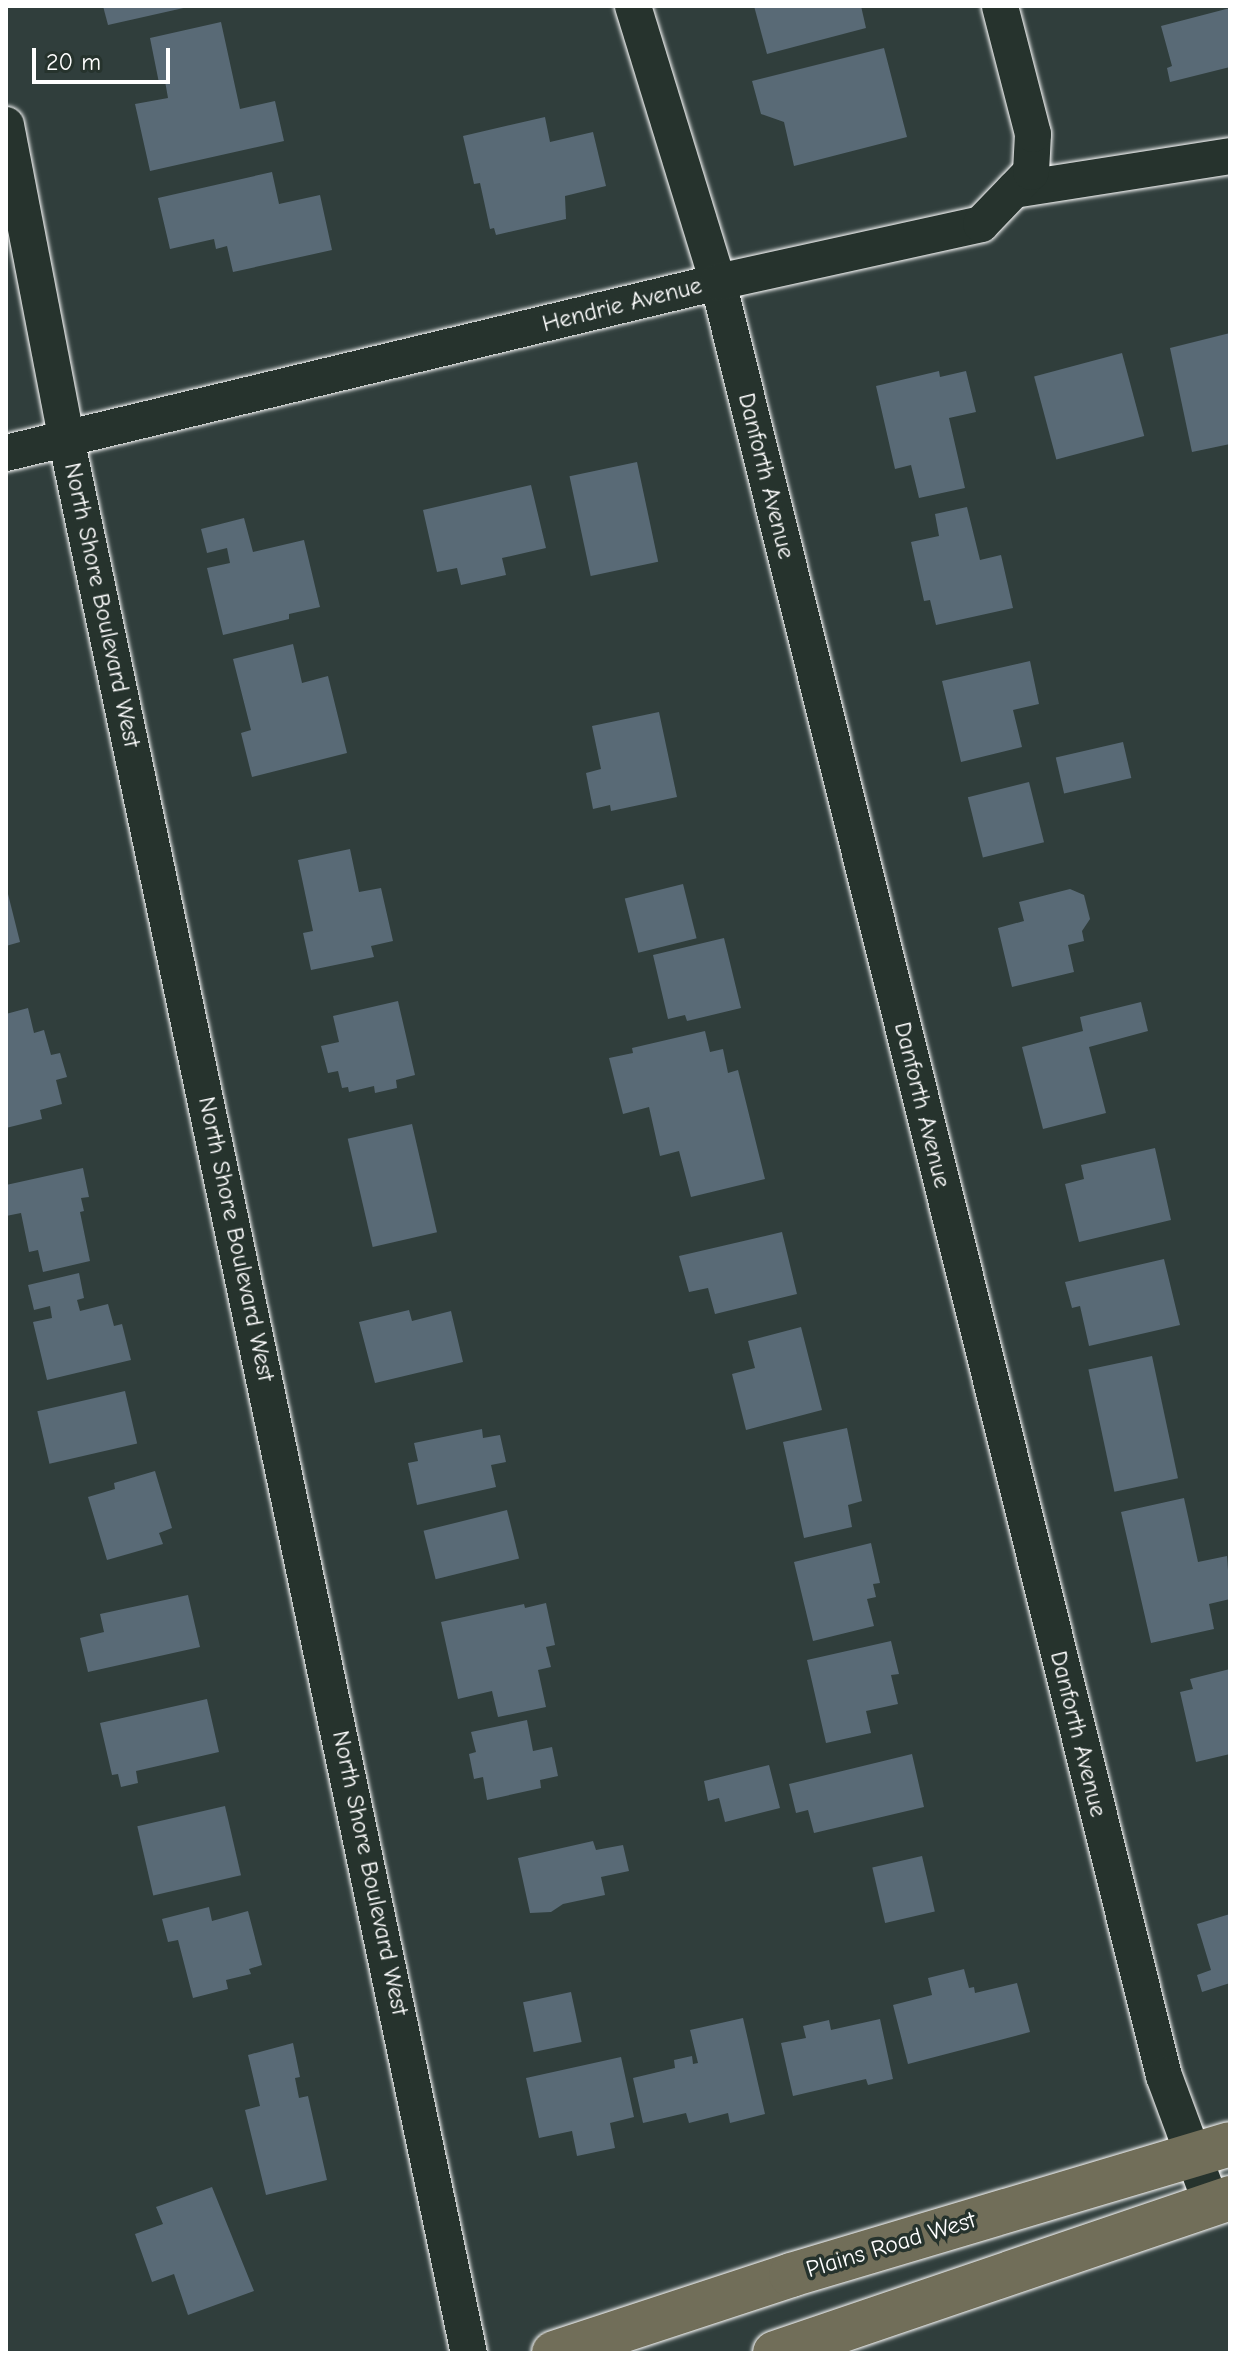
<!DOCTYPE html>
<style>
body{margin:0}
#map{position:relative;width:1236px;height:2359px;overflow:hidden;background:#303e3c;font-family:"Comic Neue",sans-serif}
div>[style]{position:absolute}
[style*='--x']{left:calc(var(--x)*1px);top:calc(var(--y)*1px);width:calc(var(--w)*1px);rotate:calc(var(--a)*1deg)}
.building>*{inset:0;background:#596a76;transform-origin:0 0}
.roads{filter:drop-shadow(0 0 2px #fff) drop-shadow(0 0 2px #fff)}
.street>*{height:36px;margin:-18px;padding:0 18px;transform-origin:18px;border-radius:18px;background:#26332d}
.primary>*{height:44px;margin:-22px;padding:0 22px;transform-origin:22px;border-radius:22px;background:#716e59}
span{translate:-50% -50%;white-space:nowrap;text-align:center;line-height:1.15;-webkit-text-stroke:7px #26332d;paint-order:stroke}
.street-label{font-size:24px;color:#fff}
.frame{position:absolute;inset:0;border:8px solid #fff;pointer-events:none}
.scale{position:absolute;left:32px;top:48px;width:138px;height:36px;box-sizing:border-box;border:4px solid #fff;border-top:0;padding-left:10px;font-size:24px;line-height:28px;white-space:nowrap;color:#fff;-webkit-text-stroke:6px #26332d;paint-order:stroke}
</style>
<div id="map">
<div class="building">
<i style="clip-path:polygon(103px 6px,188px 6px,188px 7px,108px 25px)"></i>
<i style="clip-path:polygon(754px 6px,861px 6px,866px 28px,767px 54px)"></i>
<i style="clip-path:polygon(1230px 8px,1230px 67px,1170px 82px,1167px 68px,1172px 66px,1161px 26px)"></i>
<i style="clip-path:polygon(221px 22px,240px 109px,275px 101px,284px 141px,150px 171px,135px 104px,168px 98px,165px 81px,159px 83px,150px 38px)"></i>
<i style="clip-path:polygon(884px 48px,907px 137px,794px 166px,784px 122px,761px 114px,752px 81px)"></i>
<i style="clip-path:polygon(545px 117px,550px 142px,593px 132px,606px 186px,565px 196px,566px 219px,496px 235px,494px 228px,490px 229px,480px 183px,474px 184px,463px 136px)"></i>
<i style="clip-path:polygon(272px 172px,279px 204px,320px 195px,332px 250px,233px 272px,227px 246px,216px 249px,214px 239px,170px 249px,158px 198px)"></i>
<i style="clip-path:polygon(1230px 333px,1230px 444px,1192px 452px,1170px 348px)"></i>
<i style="left:1122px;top:353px;width:86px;height:91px;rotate:75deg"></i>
<i style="clip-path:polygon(939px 371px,940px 377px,966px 371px,976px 412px,949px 418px,965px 488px,919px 498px,911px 465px,895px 469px,876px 386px)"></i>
<i style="left:637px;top:462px;width:102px;height:69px;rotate:78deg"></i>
<i style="clip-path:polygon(531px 485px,546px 548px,502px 558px,506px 575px,461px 585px,457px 568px,437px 572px,423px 510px)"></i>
<i style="clip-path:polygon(967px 507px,980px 560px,1001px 555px,1013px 608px,936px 625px,930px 600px,924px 601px,911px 542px,939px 536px,935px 514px)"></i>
<i style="clip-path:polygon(244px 518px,253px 552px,304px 540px,320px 607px,289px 614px,289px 619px,223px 635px,207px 568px,230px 563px,227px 548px,207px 553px,201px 529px)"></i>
<i style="clip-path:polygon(293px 644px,302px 683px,328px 676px,347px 753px,252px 777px,241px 733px,251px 730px,233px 659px)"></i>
<i style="clip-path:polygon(1030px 661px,1039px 704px,1013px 710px,1022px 747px,961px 762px,942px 681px)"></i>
<i style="clip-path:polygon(659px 712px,677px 797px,611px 811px,610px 805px,593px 809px,586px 773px,601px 769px,592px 726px)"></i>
<i style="left:1123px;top:742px;width:37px;height:69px;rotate:77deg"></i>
<i style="left:1029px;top:782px;width:62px;height:63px;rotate:76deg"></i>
<i style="clip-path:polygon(350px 849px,359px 892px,381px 888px,393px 941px,371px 946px,374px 957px,311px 970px,303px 933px,313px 931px,298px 860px)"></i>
<i style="left:683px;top:884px;width:56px;height:60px;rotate:76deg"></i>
<i style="clip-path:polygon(6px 886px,20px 942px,6px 946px)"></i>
<i style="clip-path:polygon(1070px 889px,1084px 895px,1090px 919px,1082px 931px,1084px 941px,1068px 945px,1074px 972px,1012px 987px,998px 928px,1024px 921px,1019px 902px)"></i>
<i style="clip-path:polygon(724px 938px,741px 1008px,687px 1021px,685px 1015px,668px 1019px,653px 955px)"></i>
<i style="clip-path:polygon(398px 1001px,415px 1075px,396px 1080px,397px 1088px,375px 1093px,374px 1086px,349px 1092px,348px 1087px,342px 1088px,338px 1071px,328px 1073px,321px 1046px,339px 1042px,333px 1016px)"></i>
<i style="clip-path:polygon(1141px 1002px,1148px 1031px,1089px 1047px,1106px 1113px,1043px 1129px,1022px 1047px,1083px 1031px,1080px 1017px)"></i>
<i style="clip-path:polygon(28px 1008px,34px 1033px,44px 1030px,51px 1055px,60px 1053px,67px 1077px,56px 1080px,62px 1104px,40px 1110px,42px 1119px,6px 1128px,6px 1014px)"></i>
<i style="clip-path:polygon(705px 1031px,710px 1052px,723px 1049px,728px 1073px,738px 1070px,765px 1179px,691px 1197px,679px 1151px,660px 1156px,649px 1107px,623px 1114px,609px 1058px,633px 1053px,632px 1048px)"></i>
<i style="left:412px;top:1124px;width:111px;height:66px;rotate:77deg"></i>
<i style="clip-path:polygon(1155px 1148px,1171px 1220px,1079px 1242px,1065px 1184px,1084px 1179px,1081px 1165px)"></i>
<i style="clip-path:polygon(83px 1168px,89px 1197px,81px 1198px,84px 1211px,80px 1212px,90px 1261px,43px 1272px,38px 1250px,29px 1252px,21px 1213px,6px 1216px,6px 1185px)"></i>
<i style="clip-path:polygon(782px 1232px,797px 1294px,715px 1314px,708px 1288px,689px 1292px,679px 1256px)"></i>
<i style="clip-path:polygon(1164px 1259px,1180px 1325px,1089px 1346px,1080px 1306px,1072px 1308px,1065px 1282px)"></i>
<i style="clip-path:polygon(79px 1273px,84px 1298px,77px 1300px,80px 1311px,108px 1304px,114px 1326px,122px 1324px,131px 1360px,47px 1380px,33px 1322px,52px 1318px,50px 1306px,34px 1310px,28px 1285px)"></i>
<i style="clip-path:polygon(409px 1310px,412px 1321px,451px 1311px,463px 1362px,375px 1383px,359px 1322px)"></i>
<i style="clip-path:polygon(801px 1327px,822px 1410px,746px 1430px,732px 1374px,755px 1368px,748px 1341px)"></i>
<i style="left:1152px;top:1356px;width:125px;height:65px;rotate:78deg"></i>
<i style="left:125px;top:1391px;width:54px;height:90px;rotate:77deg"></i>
<i style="clip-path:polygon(847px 1428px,862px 1501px,848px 1505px,852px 1527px,804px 1538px,783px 1442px)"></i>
<i style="clip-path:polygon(482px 1429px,483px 1438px,500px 1435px,506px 1462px,491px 1465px,496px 1487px,417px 1505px,408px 1463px,418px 1461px,414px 1443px)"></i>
<i style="clip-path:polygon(155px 1471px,172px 1528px,159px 1533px,163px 1544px,107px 1560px,88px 1497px,115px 1489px,114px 1483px)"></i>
<i style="clip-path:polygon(1184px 1498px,1198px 1562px,1227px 1556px,1230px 1599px,1209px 1604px,1214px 1629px,1151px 1643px,1121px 1512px)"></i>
<i style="left:507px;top:1510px;width:50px;height:86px;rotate:76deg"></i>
<i style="clip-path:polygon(871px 1543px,880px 1583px,873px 1584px,876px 1597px,867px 1599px,874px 1626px,813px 1641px,794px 1562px)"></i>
<i style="clip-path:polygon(188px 1595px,200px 1647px,88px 1672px,80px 1638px,104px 1632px,100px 1614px)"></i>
<i style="clip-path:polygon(546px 1603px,555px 1645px,546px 1647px,551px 1667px,538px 1670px,546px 1707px,498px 1717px,492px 1691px,458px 1699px,441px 1622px,524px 1604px,525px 1608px)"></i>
<i style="clip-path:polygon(891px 1641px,899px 1674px,891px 1675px,898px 1704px,866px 1711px,871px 1733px,826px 1743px,807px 1660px)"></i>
<i style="clip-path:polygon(1230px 1669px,1230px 1754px,1196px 1762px,1180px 1692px,1193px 1689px,1190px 1679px)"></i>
<i style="clip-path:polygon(207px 1699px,219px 1752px,136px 1771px,138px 1783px,121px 1787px,118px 1774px,112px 1775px,100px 1723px)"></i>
<i style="clip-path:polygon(527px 1720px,533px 1751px,552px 1747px,558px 1776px,540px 1780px,541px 1788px,487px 1800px,483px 1777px,474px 1779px,469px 1754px,476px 1752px,471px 1732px)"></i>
<i style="clip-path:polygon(912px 1754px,924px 1807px,814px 1833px,808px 1810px,796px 1813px,789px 1784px)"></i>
<i style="clip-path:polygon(769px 1765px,780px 1808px,725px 1822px,719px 1798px,708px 1801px,704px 1781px)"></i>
<i style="left:225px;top:1806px;width:71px;height:90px;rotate:77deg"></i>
<i style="clip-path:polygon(593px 1841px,596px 1850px,623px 1845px,629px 1871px,601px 1877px,605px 1895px,563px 1904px,551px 1912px,530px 1913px,518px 1858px)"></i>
<i style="left:922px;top:1856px;width:57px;height:51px;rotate:77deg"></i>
<i style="clip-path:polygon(209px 1907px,212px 1921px,248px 1911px,262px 1965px,249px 1969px,251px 1974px,226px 1980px,228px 1989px,193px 1998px,178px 1940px,168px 1942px,162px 1919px)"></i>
<i style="clip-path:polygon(1230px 1914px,1230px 1983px,1202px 1992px,1197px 1975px,1211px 1970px,1197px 1924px)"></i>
<i style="clip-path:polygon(964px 1969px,969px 1988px,974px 1987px,975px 1993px,1017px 1983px,1030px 2032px,908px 2064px,893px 2005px,932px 1995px,928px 1978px)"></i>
<i style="left:571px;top:1992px;width:51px;height:49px;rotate:78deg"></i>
<i style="clip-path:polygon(743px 2018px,765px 2114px,730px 2123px,728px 2113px,689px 2123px,686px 2113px,643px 2123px,633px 2078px,675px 2068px,674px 2060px,692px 2056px,693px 2064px,698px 2063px,690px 2030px)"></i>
<i style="clip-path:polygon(880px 2019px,893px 2079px,868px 2085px,866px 2079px,793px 2096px,781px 2043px,806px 2038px,803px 2026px,829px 2020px,831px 2030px)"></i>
<i style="clip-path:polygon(293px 2043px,300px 2077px,295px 2078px,299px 2098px,308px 2096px,327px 2180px,266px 2195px,245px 2110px,260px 2106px,248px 2055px)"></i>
<i style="clip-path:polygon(621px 2057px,634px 2117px,610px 2123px,615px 2148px,577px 2156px,572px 2131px,539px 2138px,526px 2078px)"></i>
<i style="clip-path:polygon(212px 2187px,254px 2291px,188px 2315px,174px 2274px,152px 2282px,135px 2234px,163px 2224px,156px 2207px)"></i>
</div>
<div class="roads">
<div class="street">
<i style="--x:633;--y:6;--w:289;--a:72.9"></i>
<i style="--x:718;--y:282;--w:1849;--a:76.04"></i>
<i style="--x:1164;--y:2076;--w:135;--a:69.7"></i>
<i style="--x:6;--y:125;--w:319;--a:79.1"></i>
<i style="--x:66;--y:438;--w:1957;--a:78.12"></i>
<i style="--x:1014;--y:190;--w:219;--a:-8.9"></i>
<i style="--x:6;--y:453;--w:732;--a:-13.5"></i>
<i style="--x:718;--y:282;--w:269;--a:-12.4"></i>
<i style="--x:981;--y:224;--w:72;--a:-46.1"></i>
<i style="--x:1031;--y:172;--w:38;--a:-87"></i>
<i style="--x:1033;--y:134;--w:132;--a:-104.5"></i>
</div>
<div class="primary">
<i style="--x:554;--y:2353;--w:250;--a:-18.2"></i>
<i style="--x:791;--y:2275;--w:458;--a:-16.6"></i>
<i style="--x:775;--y:2353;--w:481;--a:-18.8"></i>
</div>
</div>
<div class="street-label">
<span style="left:622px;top:305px;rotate:-14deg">Hendrie Avenue</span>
<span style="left:766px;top:476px;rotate:76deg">Danforth Avenue</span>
<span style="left:102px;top:605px;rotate:78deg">North Shore Boulevard West</span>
<span style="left:922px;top:1105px;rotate:76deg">Danforth Avenue</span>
<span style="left:236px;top:1239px;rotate:78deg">North Shore Boulevard West</span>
<span style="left:1078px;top:1734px;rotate:76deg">Danforth Avenue</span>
<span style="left:370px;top:1873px;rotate:78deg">North Shore Boulevard West</span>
<span style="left:891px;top:2245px;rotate:-17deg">Plains Road West</span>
</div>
<div class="frame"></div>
<div class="scale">20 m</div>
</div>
